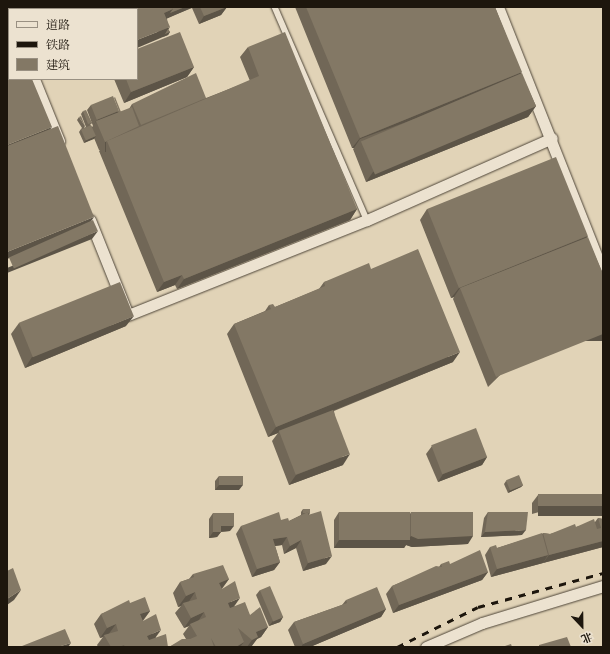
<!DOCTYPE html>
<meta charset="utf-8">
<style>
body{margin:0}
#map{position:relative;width:610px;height:654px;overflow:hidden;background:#e1d3b7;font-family:"IM FELL Double Pica","Noto Serif SC",serif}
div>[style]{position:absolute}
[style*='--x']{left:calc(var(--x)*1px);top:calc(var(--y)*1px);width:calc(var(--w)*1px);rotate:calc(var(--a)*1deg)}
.roads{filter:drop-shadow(0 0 1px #4e4538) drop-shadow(0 0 1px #4e4538)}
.lane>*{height:5.5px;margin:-2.75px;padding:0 2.75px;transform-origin:2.75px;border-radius:2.75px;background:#ece2d0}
.street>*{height:11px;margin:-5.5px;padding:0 5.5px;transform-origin:5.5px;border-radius:5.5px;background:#ece2d0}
.rail>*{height:3px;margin-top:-1.5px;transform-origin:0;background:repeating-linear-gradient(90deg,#1d160d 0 7px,transparent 0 14px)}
.wall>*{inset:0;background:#716757}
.shaded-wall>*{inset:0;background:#5c5447;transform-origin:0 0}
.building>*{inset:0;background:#837865;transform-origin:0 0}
span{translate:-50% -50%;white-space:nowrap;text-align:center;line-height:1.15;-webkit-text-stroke:4px #ece2d0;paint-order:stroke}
.frame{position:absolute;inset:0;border:8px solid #1d160d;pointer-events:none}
.legend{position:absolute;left:8px;top:8px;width:130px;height:72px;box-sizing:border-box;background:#ece2d0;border:1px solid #999082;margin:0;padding:5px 7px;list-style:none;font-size:12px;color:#1d160d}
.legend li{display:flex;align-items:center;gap:8px;height:20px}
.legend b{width:20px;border:1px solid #999082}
.north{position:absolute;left:562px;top:606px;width:40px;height:40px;-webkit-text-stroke:3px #ece2d0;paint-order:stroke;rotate:158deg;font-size:11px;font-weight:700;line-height:16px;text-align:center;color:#1d160d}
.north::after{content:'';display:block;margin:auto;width:14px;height:18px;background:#1d160d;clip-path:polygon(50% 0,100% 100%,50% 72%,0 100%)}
</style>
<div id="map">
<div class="roads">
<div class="lane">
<i style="--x:275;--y:7;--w:232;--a:66.6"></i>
</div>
<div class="street">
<i style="--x:498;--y:7;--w:285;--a:68.4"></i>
<i style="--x:7;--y:12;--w:5;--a:68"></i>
<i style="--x:34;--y:79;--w:67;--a:68"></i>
<i style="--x:90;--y:220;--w:102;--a:68.2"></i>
<i style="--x:128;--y:315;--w:257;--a:-21.7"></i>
<i style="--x:367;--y:220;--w:202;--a:-23.9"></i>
<i style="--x:426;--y:647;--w:61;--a:-23.2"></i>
<i style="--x:482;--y:623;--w:127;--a:-17"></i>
</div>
</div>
<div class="rail">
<i style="--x:397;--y:647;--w:90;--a:-26.3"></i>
<i style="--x:478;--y:607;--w:130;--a:-15.2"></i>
</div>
<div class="wall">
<i style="clip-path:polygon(30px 7px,227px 7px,221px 15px,199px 24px,192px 8px,167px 18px,168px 29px,170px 32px,168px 35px,163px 37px,137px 9px,31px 9px)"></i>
<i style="clip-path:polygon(295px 7px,495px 7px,521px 73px,536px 106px,528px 117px,366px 182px,353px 149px,354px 148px,352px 148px)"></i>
<i style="clip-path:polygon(248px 47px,357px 209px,350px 220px,177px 289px,175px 285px,157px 292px,99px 151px,100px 150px,99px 150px,94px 138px,84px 143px,79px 132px,81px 129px,82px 128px,77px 120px,79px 117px,85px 126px,84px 128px,86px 127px,81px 114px,83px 111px,92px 123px,90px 125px,92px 127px,93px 126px,87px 110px,91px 105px,121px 112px,129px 109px,132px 104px,206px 98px,250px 81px,240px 57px)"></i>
<i style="clip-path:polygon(194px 67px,187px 77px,124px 103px,114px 79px,137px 79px)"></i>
<i style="clip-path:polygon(427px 209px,588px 236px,587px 237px,603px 274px,488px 387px,453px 299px,454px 297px,451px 298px,420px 220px)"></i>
<i style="clip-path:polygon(371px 269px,453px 362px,334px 411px,343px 465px,289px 485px,272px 441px,278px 433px,268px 437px,227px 334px,234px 324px,265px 311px,269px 305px,275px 307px,319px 289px,324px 282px)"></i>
<i style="clip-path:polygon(19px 323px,126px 326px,25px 368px,11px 334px)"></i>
<i style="clip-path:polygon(432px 446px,487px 457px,482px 465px,438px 482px,426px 454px)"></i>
<i style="clip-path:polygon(219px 476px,239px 490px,215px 490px,215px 481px)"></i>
<i style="clip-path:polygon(506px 481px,523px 485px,521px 487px,508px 493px,504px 484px)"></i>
<i style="clip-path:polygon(603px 494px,532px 514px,532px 503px,538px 495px)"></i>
<i style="clip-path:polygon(303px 509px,310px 513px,309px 515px,326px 564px,303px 571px,296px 548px,284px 554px,282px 545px,275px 546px,280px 562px,274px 570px,252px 577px,236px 534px,241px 526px,281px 520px,289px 521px,301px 515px,301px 512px)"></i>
<i style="clip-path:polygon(339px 512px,410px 514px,411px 512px,468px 544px,412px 547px,406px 545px,404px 548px,334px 548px,334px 520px)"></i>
<i style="clip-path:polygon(488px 512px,522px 535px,481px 537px,484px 518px)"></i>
<i style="clip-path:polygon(213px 513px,230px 531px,221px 532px,217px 537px,209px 538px,209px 519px)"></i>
<i style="clip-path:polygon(598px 518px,603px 519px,603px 547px,543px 563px,543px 562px,543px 563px,491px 577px,485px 555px,490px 547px,497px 548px,542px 534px,543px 533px,550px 534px,576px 527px,595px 522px)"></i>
<i style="clip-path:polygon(441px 564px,450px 564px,488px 572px,482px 580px,393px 613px,386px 594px,392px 586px,439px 567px)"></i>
<i style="clip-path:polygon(193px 574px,229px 579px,222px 589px,234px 606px,250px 615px,268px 627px,261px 637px,257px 639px,251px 647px,169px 647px,186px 639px,183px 634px,189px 626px,184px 628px,175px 613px,181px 606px,178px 607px,173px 593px,180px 582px,189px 579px)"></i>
<i style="clip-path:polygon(260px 590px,283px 617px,280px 622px,269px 626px,256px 595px)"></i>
<i style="clip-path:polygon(346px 600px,386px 609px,381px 617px,310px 647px,295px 647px,288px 630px,294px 622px,342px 605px)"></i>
<i style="clip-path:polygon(130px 603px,150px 611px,143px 621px,156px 638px,168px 647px,98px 647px,97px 645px,103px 637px,100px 638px,94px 624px,101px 614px)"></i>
</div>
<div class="shaded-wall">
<i style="clip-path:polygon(185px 7px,192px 7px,191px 8px,166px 19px,170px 13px)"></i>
<i style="clip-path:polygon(227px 7px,221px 15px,199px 24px,204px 16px)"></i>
<i style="clip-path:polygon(173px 9px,166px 19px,164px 13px)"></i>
<i style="clip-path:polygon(170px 27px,163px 37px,137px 48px,137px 40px)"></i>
<i style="clip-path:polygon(170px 32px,168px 35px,163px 37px,165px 34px)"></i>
<i style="clip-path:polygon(194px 67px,187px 77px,124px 103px,131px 92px)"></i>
<i style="clip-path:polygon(522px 72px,515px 82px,360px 139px,354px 148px,352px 148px,360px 138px)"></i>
<i style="clip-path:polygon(536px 106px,528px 117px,366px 182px,373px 172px)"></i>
<i style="clip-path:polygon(119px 111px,116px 117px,96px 121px,93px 126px,97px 120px)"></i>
<i style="clip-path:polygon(52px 127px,44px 138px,7px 153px,7px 145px)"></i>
<i style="clip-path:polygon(96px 136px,94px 139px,84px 143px,86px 140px)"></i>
<i style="left:105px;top:142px;width:1px;height:10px"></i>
<i style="clip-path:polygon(357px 209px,350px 220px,177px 289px,184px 279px)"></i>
<i style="clip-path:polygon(94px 217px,87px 227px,7px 259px,7px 252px)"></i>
<i style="clip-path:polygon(98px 231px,92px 239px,7px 273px,7px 268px)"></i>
<i style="clip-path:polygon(588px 236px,580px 246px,460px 288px,454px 297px,451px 298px,459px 288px)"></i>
<i style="clip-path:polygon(182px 275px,175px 285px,157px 292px,164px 282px)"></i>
<i style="clip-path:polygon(134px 316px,126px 326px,25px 368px,32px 357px)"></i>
<i style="left:603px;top:334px;width:7px;height:115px;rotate:90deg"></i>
<i style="clip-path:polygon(460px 352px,453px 362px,280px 432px,279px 431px,278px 433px,268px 437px,276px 427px)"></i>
<i style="clip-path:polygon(350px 454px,343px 465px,289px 485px,296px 475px)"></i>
<i style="clip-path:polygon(487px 457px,482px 465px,438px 482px,443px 474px)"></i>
<i style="clip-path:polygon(219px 485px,243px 485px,239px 490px,215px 490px)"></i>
<i style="clip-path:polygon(523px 485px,521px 487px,508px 493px,510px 490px)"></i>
<i style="left:538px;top:506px;width:65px;height:10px"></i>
<i style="clip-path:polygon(221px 526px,234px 526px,230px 531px,217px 532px)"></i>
<i style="clip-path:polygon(526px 530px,522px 535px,481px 537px,485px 532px)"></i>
<i style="clip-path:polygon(213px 532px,221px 532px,217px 537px,209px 538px)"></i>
<i style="clip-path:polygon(411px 536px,473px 536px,468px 544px,412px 547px,406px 545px,404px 548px,334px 548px,339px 540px,408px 540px)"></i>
<i style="clip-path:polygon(287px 537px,282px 545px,267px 547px,273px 539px)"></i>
<i style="clip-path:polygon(301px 540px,296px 548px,284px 554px,290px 546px)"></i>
<i style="clip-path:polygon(603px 541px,603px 547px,543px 563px,549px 555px)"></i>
<i style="clip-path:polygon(548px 555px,543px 563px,491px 577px,497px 569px)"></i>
<i style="clip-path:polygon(332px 556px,326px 564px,303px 571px,308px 563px)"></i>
<i style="clip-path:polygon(280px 562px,274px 570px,252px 577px,257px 569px)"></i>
<i style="clip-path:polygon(488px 572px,482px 580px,393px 613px,399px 605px)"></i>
<i style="clip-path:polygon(229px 579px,221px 589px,219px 583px)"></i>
<i style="clip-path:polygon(21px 590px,14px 600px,7px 605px,7px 599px)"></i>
<i style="clip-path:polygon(195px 592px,188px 603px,183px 603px,181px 606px,178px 607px,186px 596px)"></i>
<i style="clip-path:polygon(240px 598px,233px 608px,220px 613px,228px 603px)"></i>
<i style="clip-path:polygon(386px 609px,381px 617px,310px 647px,301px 647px,303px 644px)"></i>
<i style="clip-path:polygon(150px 611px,142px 621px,140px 614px)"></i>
<i style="clip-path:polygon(204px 612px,197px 623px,190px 624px,189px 626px,184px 628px,191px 618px)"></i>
<i style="clip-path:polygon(283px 617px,280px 622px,269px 626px,273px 621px)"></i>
<i style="clip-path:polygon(116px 624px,108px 635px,104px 635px,103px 637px,100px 638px,107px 628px)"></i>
<i style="clip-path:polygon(268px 627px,261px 637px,257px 639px,251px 647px,247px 647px,252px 640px,256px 632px)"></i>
<i style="clip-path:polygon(161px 630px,153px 641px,140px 646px,147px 636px)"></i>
<i style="clip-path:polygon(244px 642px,240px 647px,236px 647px)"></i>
<i style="clip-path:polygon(71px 643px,68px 647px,61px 647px,61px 646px)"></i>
</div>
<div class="building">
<i style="clip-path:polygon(42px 7px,172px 7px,173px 9px,164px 13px,170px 27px,137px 40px,137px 9px,43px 9px)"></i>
<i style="clip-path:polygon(172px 7px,185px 7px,170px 13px,173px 9px)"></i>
<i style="clip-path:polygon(200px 7px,227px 7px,204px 16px)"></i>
<i style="clip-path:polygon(306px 7px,495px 7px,522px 72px,360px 138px)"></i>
<i style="clip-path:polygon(7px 16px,9px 21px,9px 79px,32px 79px,52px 127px,7px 145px)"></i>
<i style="clip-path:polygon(168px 29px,170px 32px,165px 34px)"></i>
<i style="clip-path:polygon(180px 32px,194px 67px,131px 92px,126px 79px,137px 79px,137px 49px)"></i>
<i style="clip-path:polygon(285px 32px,357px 209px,184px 279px,182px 275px,164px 282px,107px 141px,259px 76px,248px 47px)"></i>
<i style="clip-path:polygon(196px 73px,206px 98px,141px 125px,132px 104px)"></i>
<i style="left:522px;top:73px;width:36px;height:175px;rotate:67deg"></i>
<i style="left:113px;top:96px;width:16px;height:24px;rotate:68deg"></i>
<i style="clip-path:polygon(115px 97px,121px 112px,118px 113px,119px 111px,114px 98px)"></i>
<i style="clip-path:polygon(132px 107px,139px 126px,107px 141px,105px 142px,96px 121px)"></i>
<i style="clip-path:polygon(86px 110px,92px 123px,88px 124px,83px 111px)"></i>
<i style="clip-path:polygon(81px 116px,85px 126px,79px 117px)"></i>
<i style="left:91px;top:125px;width:12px;height:11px;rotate:66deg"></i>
<i style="clip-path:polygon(58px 126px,94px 217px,7px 252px,7px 146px)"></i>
<i style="left:556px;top:157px;width:85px;height:139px;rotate:68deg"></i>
<i style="left:93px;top:220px;width:12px;height:92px;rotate:66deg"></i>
<i style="clip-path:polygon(588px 237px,603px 274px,603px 334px,496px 377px,460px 288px)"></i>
<i style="clip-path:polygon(418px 249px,460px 352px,276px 427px,234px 324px,271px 309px,269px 305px,273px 304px,275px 307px,325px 286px,324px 282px,369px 263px,371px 269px)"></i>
<i style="left:120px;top:282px;width:37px;height:109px;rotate:68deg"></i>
<i style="left:333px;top:410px;width:47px;height:58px;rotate:69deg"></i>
<i style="left:476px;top:428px;width:31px;height:48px;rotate:69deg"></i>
<i style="left:519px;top:475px;width:11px;height:14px;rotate:68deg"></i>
<i style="left:219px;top:476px;width:24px;height:9px"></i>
<i style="left:603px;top:494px;width:12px;height:65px;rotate:90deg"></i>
<i style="clip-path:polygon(303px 509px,310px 509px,310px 513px,308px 513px,308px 512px,306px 513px,303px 513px)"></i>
<i style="clip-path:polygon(321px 511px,332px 556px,308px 563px,301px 540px,290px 546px,287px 537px,273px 539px,280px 562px,257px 569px,241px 526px,279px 512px,281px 520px,288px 518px,289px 521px,308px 512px,308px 515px)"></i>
<i style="left:339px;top:512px;width:71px;height:28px"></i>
<i style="clip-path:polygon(411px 512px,473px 512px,473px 536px,418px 539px,411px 536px)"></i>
<i style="clip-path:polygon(488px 512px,528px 512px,526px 530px,485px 532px)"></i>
<i style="clip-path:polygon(213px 513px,234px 513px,234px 526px,221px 526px,221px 532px,213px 532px)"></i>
<i style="clip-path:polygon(598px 518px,603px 519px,603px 541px,549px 555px,543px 533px,550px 534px,575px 524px,576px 527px,594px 519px,597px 529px,601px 528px)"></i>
<i style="clip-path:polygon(542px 533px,548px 555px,497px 569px,490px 547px,496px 545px,497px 548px)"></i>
<i style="clip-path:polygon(480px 550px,488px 572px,399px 605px,392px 586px,436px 566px,442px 567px,441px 564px,449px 561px,450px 564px)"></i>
<i style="clip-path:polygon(223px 565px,229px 579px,219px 583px,222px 589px,235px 581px,240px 598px,228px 603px,230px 608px,245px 602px,250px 615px,260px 607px,268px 627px,256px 632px,258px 637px,252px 640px,238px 628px,244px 642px,236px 647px,216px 647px,211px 638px,214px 647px,169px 647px,182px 639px,190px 639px,197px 636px,190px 624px,206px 617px,204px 612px,191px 618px,183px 603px,197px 599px,195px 592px,186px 596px,180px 582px,194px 577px,193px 574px)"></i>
<i style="clip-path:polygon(13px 568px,21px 590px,7px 599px,7px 571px)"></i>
<i style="left:270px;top:586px;width:34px;height:11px;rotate:67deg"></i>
<i style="clip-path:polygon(377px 587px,386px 609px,303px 644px,294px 622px,347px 603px,346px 600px)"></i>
<i style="clip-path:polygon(145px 597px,150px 611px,140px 614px,143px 621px,156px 614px,161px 630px,147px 636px,149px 640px,166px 634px,168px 647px,125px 647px,124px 645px,119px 647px,111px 647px,104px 635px,118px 631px,116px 624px,107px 628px,101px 614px,129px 600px,130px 603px)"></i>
<i style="clip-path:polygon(65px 629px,71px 643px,61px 646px,62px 647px,23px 647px,22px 646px)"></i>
<i style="clip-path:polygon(567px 637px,571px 647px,539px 647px,539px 645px)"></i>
<i style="clip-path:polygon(511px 644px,512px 647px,502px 647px)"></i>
</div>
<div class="frame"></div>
<ul class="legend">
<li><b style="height:5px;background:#ece2d0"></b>道路</li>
<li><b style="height:5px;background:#1d160d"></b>铁路</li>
<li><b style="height:11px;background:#837865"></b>建筑</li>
</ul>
<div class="north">北</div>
</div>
